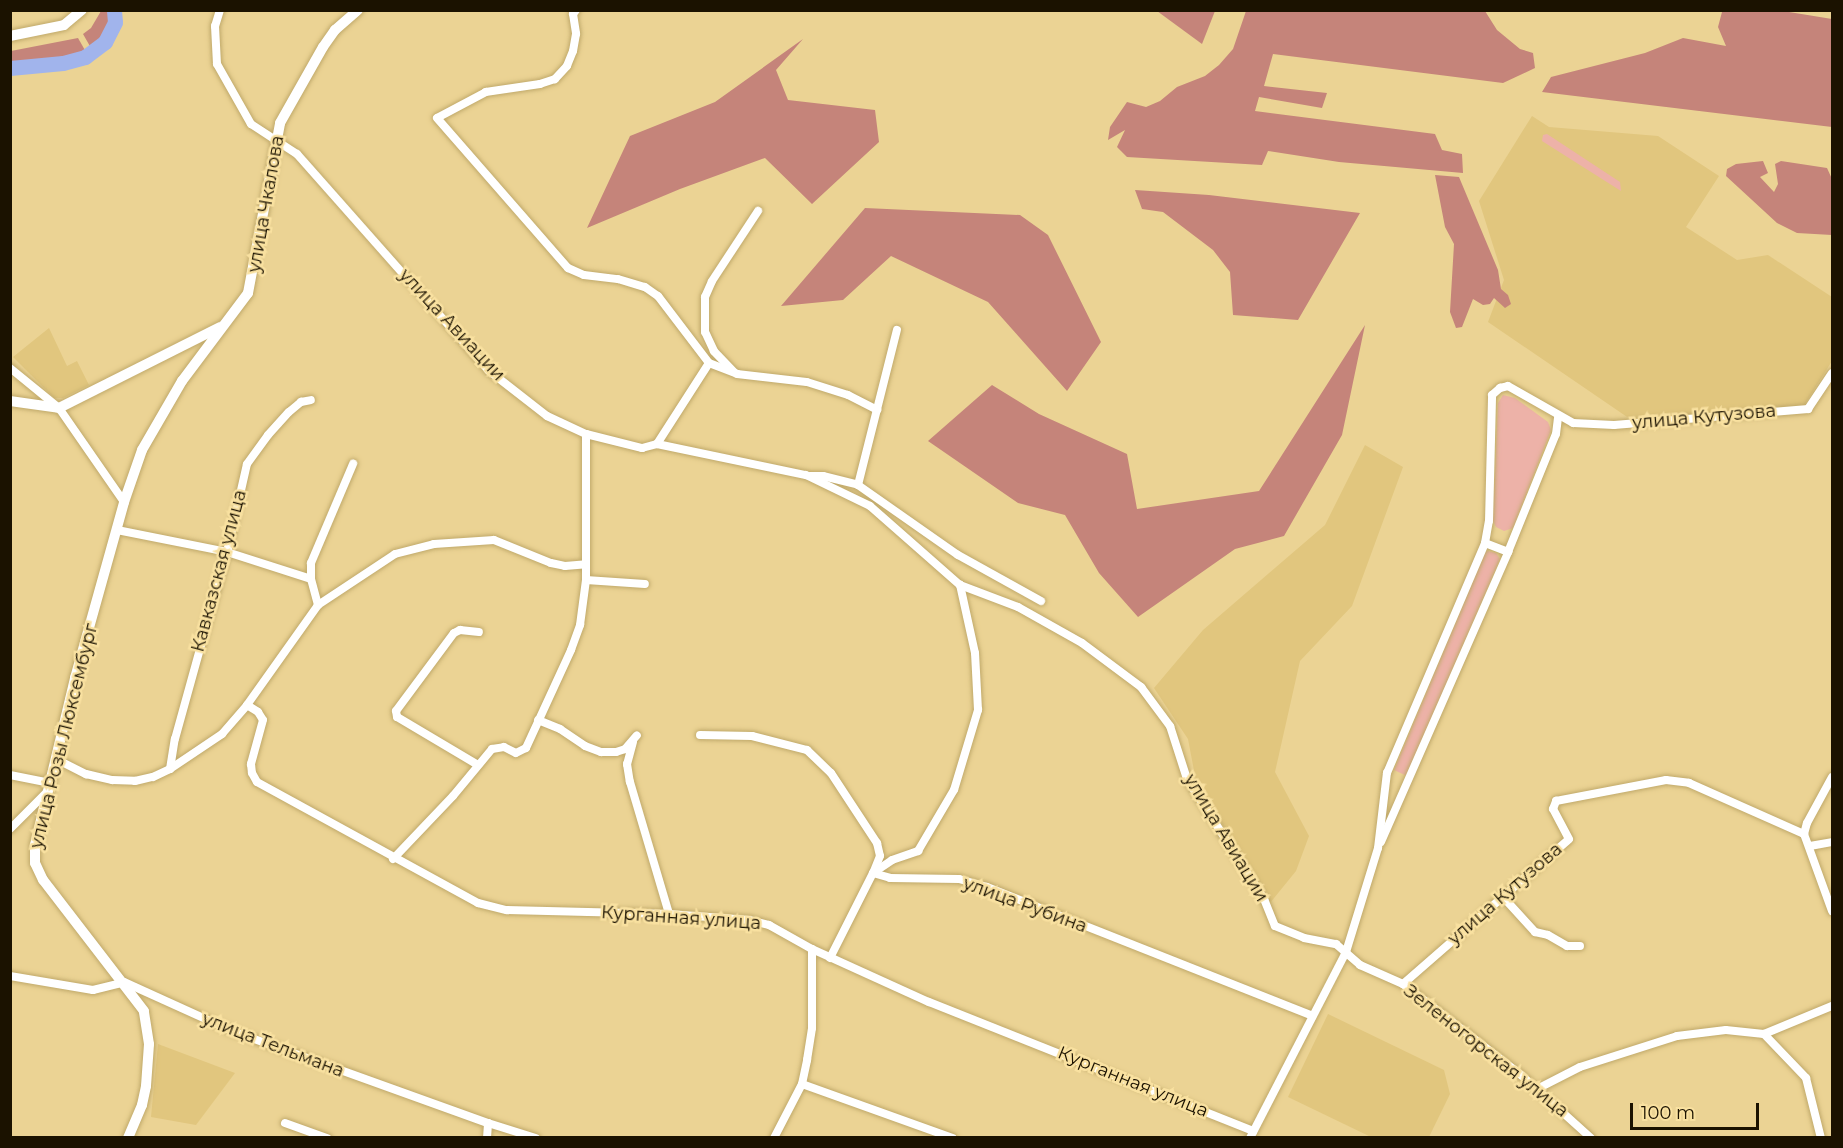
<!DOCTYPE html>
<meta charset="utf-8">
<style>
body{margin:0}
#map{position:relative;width:1843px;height:1148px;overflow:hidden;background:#ebd394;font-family:Montserrat,sans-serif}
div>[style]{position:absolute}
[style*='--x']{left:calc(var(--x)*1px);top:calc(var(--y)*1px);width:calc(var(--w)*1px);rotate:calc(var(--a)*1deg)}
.built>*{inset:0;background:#e1c67e}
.green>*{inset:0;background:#edb2a8}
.forest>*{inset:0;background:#c5847a}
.river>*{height:15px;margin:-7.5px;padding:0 7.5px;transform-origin:7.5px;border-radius:7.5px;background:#a1b4ec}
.roads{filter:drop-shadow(0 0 2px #c0a96a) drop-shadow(0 0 2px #c0a96a)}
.minor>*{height:8px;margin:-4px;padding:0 4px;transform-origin:4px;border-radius:4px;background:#fff}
.tertiary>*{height:10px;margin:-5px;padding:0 5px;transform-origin:5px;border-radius:5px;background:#fff}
span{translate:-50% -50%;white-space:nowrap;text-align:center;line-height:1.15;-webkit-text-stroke:5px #f9e1a0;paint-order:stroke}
.street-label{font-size:18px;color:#1b1200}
.frame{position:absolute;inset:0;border:12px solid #1b1200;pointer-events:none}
.scale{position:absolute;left:1630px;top:1103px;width:129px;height:27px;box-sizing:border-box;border:3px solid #1b1200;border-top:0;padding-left:8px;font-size:18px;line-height:21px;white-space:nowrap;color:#1b1200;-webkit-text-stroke:4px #f9e1a0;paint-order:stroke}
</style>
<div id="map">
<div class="built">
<i style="clip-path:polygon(1532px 116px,1549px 127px,1658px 136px,1719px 176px,1686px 227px,1737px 260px,1768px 255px,1832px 297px,1832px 361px,1803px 407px,1633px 421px,1488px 322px,1504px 280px,1479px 201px)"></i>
<i style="clip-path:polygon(49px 328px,67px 366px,77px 361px,89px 385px,63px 398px,54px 398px,13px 357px)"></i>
<i style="clip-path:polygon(1365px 445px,1403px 467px,1352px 606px,1300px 661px,1275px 772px,1309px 836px,1296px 871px,1270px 903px,1196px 781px,1188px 739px,1154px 688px,1203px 630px,1325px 525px)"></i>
<i style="clip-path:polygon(1328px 1014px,1444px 1070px,1450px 1094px,1429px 1137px,1371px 1137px,1288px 1097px)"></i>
<i style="clip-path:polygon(158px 1044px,235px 1073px,196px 1125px,151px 1117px)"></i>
</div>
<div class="green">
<i style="clip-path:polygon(1547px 134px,1620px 182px,1621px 191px,1542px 141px,1543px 135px)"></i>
<i style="clip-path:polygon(1503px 395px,1515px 398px,1548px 422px,1551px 430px,1513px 528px,1504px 531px,1496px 527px,1493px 521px,1498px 403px)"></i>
<i style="clip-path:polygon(1488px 551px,1496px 553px,1500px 559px,1407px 776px,1394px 770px,1485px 552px)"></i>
</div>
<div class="forest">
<i style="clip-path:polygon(101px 11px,110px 11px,111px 21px,102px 39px,91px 48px,83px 34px,91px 28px)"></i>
<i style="clip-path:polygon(1157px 11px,1215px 11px,1202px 44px)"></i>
<i style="clip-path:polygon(1246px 11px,1485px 11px,1497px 30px,1520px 49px,1533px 53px,1535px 68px,1503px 83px,1273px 54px,1264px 86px,1327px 93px,1322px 108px,1259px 97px,1255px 111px,1435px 134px,1442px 150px,1462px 154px,1463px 173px,1339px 162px,1268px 151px,1262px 165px,1127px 157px,1117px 147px,1125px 130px,1108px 140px,1110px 127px,1127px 102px,1146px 107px,1160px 101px,1177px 87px,1205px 76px,1219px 65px,1233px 49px)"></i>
<i style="clip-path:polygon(1783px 11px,1832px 19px,1832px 127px,1542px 92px,1551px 77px,1645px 53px,1683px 38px,1726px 46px,1718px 27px,1722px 12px)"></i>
<i style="clip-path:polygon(78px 38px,86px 52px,83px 54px,62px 60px,11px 65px,11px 51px)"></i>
<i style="clip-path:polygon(803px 39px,776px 70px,788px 100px,875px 110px,879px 142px,812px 204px,765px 158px,680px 189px,587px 228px,630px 136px,715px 102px)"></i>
<i style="clip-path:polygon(1763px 161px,1768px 173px,1760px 177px,1774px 192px,1778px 184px,1775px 164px,1781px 161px,1827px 168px,1832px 179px,1832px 235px,1797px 233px,1777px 223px,1726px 176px,1727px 169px,1736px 164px)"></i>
<i style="clip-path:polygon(1435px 175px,1459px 177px,1498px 270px,1501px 289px,1508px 295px,1511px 304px,1505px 308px,1494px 298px,1490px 304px,1483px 305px,1473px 299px,1462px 327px,1456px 328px,1450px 312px,1454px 244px,1445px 227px)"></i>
<i style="clip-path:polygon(1135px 190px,1209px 195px,1360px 213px,1298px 320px,1233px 315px,1230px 272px,1213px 250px,1163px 212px,1142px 209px)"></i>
<i style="clip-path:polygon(865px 208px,1020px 215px,1048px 235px,1101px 342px,1067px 391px,988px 302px,891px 256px,843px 300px,781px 306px)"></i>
<i style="clip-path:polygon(1365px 325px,1342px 435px,1284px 536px,1235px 549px,1138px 617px,1099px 573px,1065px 515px,1018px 503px,928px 441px,992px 385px,1039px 414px,1127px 454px,1137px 509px,1259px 491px)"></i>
</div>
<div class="river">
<i style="--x:10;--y:68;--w:53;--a:-5.4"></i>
<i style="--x:63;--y:63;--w:23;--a:-15"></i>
<i style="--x:85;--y:57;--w:25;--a:-37"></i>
<i style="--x:105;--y:42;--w:22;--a:-63"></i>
<i style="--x:115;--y:22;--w:12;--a:-95"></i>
</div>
<div class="roads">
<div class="minor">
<i style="--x:220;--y:10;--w:17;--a:107"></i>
<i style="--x:215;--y:26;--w:38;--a:87"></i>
<i style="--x:217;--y:64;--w:69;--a:60.5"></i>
<i style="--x:251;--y:124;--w:55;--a:33.1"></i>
<i style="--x:297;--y:154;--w:288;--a:48.5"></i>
<i style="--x:488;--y:370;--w:75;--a:37.9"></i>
<i style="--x:547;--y:416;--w:43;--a:24.8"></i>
<i style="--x:586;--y:434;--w:58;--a:14"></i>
<i style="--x:642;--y:448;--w:16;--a:-15"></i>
<i style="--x:657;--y:444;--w:152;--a:11.8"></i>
<i style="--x:806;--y:475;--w:71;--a:25.8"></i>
<i style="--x:870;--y:506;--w:120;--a:41.3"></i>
<i style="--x:960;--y:585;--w:62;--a:20.8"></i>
<i style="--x:1018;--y:607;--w:73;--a:29.4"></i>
<i style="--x:1082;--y:643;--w:74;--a:36.7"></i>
<i style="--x:1141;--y:687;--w:49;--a:53.4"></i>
<i style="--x:1170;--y:726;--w:56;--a:72.2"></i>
<i style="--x:1187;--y:779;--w:143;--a:57.3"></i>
<i style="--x:1264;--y:899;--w:29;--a:68"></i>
<i style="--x:1275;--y:926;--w:31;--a:22"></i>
<i style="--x:1304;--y:938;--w:33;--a:11"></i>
<i style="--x:1336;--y:944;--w:32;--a:41"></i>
<i style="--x:1360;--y:965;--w:47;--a:23.8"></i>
<i style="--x:1403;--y:984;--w:149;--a:37.6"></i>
<i style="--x:1521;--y:1075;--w:94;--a:42"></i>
<i style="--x:576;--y:10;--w:5;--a:127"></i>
<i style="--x:573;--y:14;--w:20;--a:81"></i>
<i style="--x:576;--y:34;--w:17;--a:100"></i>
<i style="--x:573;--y:51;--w:16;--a:112"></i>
<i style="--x:567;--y:66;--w:18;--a:133"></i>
<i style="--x:555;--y:79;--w:16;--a:162"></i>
<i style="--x:540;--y:84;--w:55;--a:171.6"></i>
<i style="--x:486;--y:92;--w:55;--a:152"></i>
<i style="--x:437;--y:118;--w:199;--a:48.9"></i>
<i style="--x:568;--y:268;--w:17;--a:24"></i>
<i style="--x:584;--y:275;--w:34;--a:7"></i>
<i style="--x:618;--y:279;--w:28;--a:17"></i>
<i style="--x:645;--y:287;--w:16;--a:35"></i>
<i style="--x:658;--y:296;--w:84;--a:52.7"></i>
<i style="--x:709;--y:363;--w:30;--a:21"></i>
<i style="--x:737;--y:374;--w:70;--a:6.5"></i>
<i style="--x:807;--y:382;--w:43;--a:17.6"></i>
<i style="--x:848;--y:395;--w:33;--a:27"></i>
<i style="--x:10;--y:368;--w:63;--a:39.2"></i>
<i style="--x:59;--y:408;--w:114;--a:55.3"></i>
<i style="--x:734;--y:372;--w:29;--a:-134"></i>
<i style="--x:714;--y:351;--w:21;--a:-115"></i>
<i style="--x:705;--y:332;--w:35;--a:-90"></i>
<i style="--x:705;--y:297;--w:17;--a:-66"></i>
<i style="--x:712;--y:281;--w:84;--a:-56.7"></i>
<i style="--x:657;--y:444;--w:96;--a:-57.3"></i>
<i style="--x:810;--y:476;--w:13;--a:0"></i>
<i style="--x:823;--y:476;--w:36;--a:14"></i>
<i style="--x:858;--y:485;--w:122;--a:35"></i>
<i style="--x:958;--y:555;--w:95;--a:29"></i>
<i style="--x:858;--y:485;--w:160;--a:-75.9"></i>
<i style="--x:117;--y:530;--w:112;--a:11.3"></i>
<i style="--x:227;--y:552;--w:88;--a:17.8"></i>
<i style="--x:1485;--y:543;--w:25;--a:21"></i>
<i style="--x:586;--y:580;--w:59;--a:3.9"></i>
<i style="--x:318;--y:605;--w:27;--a:-105"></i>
<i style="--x:311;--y:579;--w:16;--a:-90"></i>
<i style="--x:311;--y:563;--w:108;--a:-67"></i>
<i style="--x:247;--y:705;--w:13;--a:32"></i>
<i style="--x:258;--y:712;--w:9;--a:58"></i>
<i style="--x:263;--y:720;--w:46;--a:105.3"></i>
<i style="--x:251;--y:764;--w:9;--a:84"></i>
<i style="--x:252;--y:773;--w:10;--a:61"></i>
<i style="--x:257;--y:782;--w:252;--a:28.7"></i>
<i style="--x:478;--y:903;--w:30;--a:14"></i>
<i style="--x:507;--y:910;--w:162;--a:1.4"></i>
<i style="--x:669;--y:914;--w:80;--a:4.3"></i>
<i style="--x:749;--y:920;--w:21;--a:14"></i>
<i style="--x:769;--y:925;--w:49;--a:29.2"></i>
<i style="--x:812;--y:949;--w:128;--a:24.4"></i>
<i style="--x:929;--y:1002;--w:349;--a:21.7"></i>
<i style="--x:538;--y:720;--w:24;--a:22"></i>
<i style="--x:560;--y:729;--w:30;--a:34"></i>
<i style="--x:585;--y:746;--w:17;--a:21"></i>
<i style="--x:601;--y:752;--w:15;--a:0"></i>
<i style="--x:616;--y:752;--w:9;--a:-18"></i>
<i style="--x:625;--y:749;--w:18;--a:-49"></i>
<i style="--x:700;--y:735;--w:52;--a:1.1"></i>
<i style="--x:752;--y:736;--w:57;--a:14.3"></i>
<i style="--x:807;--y:750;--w:33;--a:44"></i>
<i style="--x:831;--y:773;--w:84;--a:56.7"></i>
<i style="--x:877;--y:843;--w:13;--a:77"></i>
<i style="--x:880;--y:856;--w:18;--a:112"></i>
<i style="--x:873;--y:873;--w:18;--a:16"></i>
<i style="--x:890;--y:878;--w:69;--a:0.8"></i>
<i style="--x:959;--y:879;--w:29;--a:16"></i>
<i style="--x:987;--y:887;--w:350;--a:21.6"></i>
<i style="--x:633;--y:742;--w:23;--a:105"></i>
<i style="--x:627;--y:764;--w:18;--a:81"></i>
<i style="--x:630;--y:782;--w:138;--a:73.5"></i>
<i style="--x:56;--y:759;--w:34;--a:27"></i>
<i style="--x:86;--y:774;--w:27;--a:13"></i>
<i style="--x:112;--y:780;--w:23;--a:2"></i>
<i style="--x:135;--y:781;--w:18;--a:-13"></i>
<i style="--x:153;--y:777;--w:19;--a:-25"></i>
<i style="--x:170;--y:769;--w:63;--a:-33.9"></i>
<i style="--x:222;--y:734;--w:38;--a:-49"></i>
<i style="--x:247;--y:705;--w:123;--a:-54.6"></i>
<i style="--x:318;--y:605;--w:92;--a:-33.5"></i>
<i style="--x:395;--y:554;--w:40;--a:-14.4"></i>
<i style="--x:434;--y:544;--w:60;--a:-3.8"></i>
<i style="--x:494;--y:540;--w:61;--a:22"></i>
<i style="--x:551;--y:563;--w:14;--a:12"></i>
<i style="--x:565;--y:566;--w:21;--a:-5"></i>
<i style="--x:478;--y:765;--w:94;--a:-149.3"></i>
<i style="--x:397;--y:717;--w:6;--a:-99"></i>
<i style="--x:396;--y:711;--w:97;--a:-53.4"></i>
<i style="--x:454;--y:633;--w:7;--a:-27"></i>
<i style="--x:460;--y:630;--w:19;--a:6"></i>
<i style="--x:170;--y:769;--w:30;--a:-81"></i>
<i style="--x:175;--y:739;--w:194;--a:-74.5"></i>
<i style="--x:227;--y:552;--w:90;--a:-77.2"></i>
<i style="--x:247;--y:464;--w:36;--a:-54"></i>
<i style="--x:268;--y:435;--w:31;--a:-48"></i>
<i style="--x:289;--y:412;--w:16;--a:-40"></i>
<i style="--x:301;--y:402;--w:10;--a:-11"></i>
<i style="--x:10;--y:775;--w:41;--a:11.3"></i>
<i style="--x:10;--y:829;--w:55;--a:-45"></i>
<i style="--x:1804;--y:834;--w:82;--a:70"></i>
<i style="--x:1804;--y:834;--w:11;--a:-75"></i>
<i style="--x:1807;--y:823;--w:52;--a:-61.5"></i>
<i style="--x:1381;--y:842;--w:317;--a:-66.3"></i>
<i style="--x:1508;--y:552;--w:127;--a:-67.9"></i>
<i style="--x:1556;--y:434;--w:17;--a:-83"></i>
<i style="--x:1810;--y:846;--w:22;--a:-10"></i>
<i style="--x:393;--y:859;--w:87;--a:-46.4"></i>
<i style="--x:453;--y:796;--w:61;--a:-50.3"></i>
<i style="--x:492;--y:749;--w:12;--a:-9"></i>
<i style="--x:504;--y:747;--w:13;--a:27"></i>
<i style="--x:516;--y:753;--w:11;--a:-27"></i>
<i style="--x:526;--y:748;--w:108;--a:-65.3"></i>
<i style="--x:571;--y:650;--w:27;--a:-70"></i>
<i style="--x:580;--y:625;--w:45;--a:-82.4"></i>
<i style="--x:586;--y:580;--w:146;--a:-90"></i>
<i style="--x:1504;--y:898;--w:46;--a:47.6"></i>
<i style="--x:1535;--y:932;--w:13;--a:13"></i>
<i style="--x:1548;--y:935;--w:22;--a:30"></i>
<i style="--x:1567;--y:946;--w:13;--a:0"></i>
<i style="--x:830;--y:958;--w:95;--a:-63.2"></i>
<i style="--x:873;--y:873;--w:23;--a:-34"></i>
<i style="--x:892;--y:860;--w:28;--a:-19"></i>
<i style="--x:918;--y:851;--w:71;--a:-59.5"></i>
<i style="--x:954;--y:790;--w:84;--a:-73.3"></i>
<i style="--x:978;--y:710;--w:57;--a:-93"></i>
<i style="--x:975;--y:653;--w:70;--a:-102.4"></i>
<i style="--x:10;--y:976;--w:84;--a:9.6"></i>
<i style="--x:93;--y:990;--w:32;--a:-14"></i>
<i style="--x:124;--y:982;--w:119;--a:24.4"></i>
<i style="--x:232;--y:1031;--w:272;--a:19.8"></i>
<i style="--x:488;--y:1123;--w:50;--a:17.4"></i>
<i style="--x:1403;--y:984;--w:220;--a:-41.1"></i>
<i style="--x:1569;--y:839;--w:34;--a:-118"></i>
<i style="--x:1553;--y:809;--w:9;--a:-69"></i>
<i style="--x:1556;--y:801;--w:112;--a:-10.8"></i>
<i style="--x:1666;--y:780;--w:23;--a:7"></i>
<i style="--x:1689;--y:783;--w:126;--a:23.9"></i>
<i style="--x:1764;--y:1034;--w:61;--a:46.3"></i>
<i style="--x:1806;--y:1078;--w:62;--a:76"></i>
<i style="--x:802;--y:1084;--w:160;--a:19.7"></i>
<i style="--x:1537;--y:1089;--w:48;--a:-27.1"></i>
<i style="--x:1580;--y:1067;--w:102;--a:-17.7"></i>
<i style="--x:1677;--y:1036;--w:49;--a:-7"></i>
<i style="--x:1726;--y:1030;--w:38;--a:6"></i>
<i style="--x:1764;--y:1034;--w:74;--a:-22.4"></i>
<i style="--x:285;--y:1123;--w:45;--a:19.7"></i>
<i style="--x:487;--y:1138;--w:15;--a:-86"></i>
<i style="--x:774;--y:1138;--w:61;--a:-62.6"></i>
<i style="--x:802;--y:1084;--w:25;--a:-78"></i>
<i style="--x:807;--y:1060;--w:32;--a:-81"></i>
<i style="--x:812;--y:1028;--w:79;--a:-90"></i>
<i style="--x:1250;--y:1138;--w:209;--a:-62.7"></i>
<i style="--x:1346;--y:952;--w:109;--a:-72.9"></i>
<i style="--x:1378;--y:848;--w:76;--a:-83.2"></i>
<i style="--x:1387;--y:773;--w:250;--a:-66.9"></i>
<i style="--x:1485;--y:543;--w:22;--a:-80"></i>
<i style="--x:1489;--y:521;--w:126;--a:-88.6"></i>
<i style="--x:1492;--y:395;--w:11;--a:-41"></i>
<i style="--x:1500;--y:388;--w:8;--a:-14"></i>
<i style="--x:1508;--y:386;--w:75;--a:29.6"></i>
<i style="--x:1573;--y:423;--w:41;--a:2.8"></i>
<i style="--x:1614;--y:425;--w:195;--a:-4.7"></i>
<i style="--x:1808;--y:409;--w:43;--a:-56.3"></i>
</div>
<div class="tertiary">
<i style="--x:10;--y:36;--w:55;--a:-11.5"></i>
<i style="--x:64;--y:25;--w:23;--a:-40"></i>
<i style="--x:10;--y:401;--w:49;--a:8.1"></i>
<i style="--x:59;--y:408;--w:180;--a:-26.7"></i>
<i style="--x:128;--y:1138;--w:36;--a:-67"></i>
<i style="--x:142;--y:1105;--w:19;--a:-78"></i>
<i style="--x:146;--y:1086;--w:42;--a:-85.9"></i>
<i style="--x:149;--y:1044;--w:33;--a:-99"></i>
<i style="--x:144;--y:1011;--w:165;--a:-127.6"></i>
<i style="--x:43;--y:880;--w:19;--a:-115"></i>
<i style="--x:35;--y:863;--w:18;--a:-90"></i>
<i style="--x:35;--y:845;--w:172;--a:-76.5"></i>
<i style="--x:75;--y:678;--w:183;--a:-74.4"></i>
<i style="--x:124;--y:502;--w:55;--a:-70.9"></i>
<i style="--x:142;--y:450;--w:80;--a:-59.9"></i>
<i style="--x:182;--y:381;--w:110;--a:-53.1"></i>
<i style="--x:248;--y:293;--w:173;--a:-79.3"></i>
<i style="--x:280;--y:123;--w:87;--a:-60.5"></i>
<i style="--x:323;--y:47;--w:21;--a:-55"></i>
<i style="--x:335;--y:30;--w:30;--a:-41"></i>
</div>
</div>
<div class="street-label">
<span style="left:266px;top:204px;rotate:-80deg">улица Чкалова</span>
<span style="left:452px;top:325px;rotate:47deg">улица Авиации</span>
<span style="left:1704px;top:417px;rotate:-5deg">улица Кутузова</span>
<span style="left:219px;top:571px;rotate:-75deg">Кавказская улица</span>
<span style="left:64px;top:736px;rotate:-76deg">улица Розы Люксембург</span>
<span style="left:1226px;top:838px;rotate:59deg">улица Авиации</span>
<span style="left:1505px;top:894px;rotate:-41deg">улица Кутузова</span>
<span style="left:1025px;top:905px;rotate:20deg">улица Рубина</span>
<span style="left:681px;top:918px;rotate:4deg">Курганная улица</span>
<span style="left:273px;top:1045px;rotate:21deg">улица Тельмана</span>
<span style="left:1486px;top:1051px;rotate:38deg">Зеленогорская улица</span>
<span style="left:1133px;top:1082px;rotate:22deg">Курганная улица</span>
</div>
<div class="frame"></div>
<div class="scale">100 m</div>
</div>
